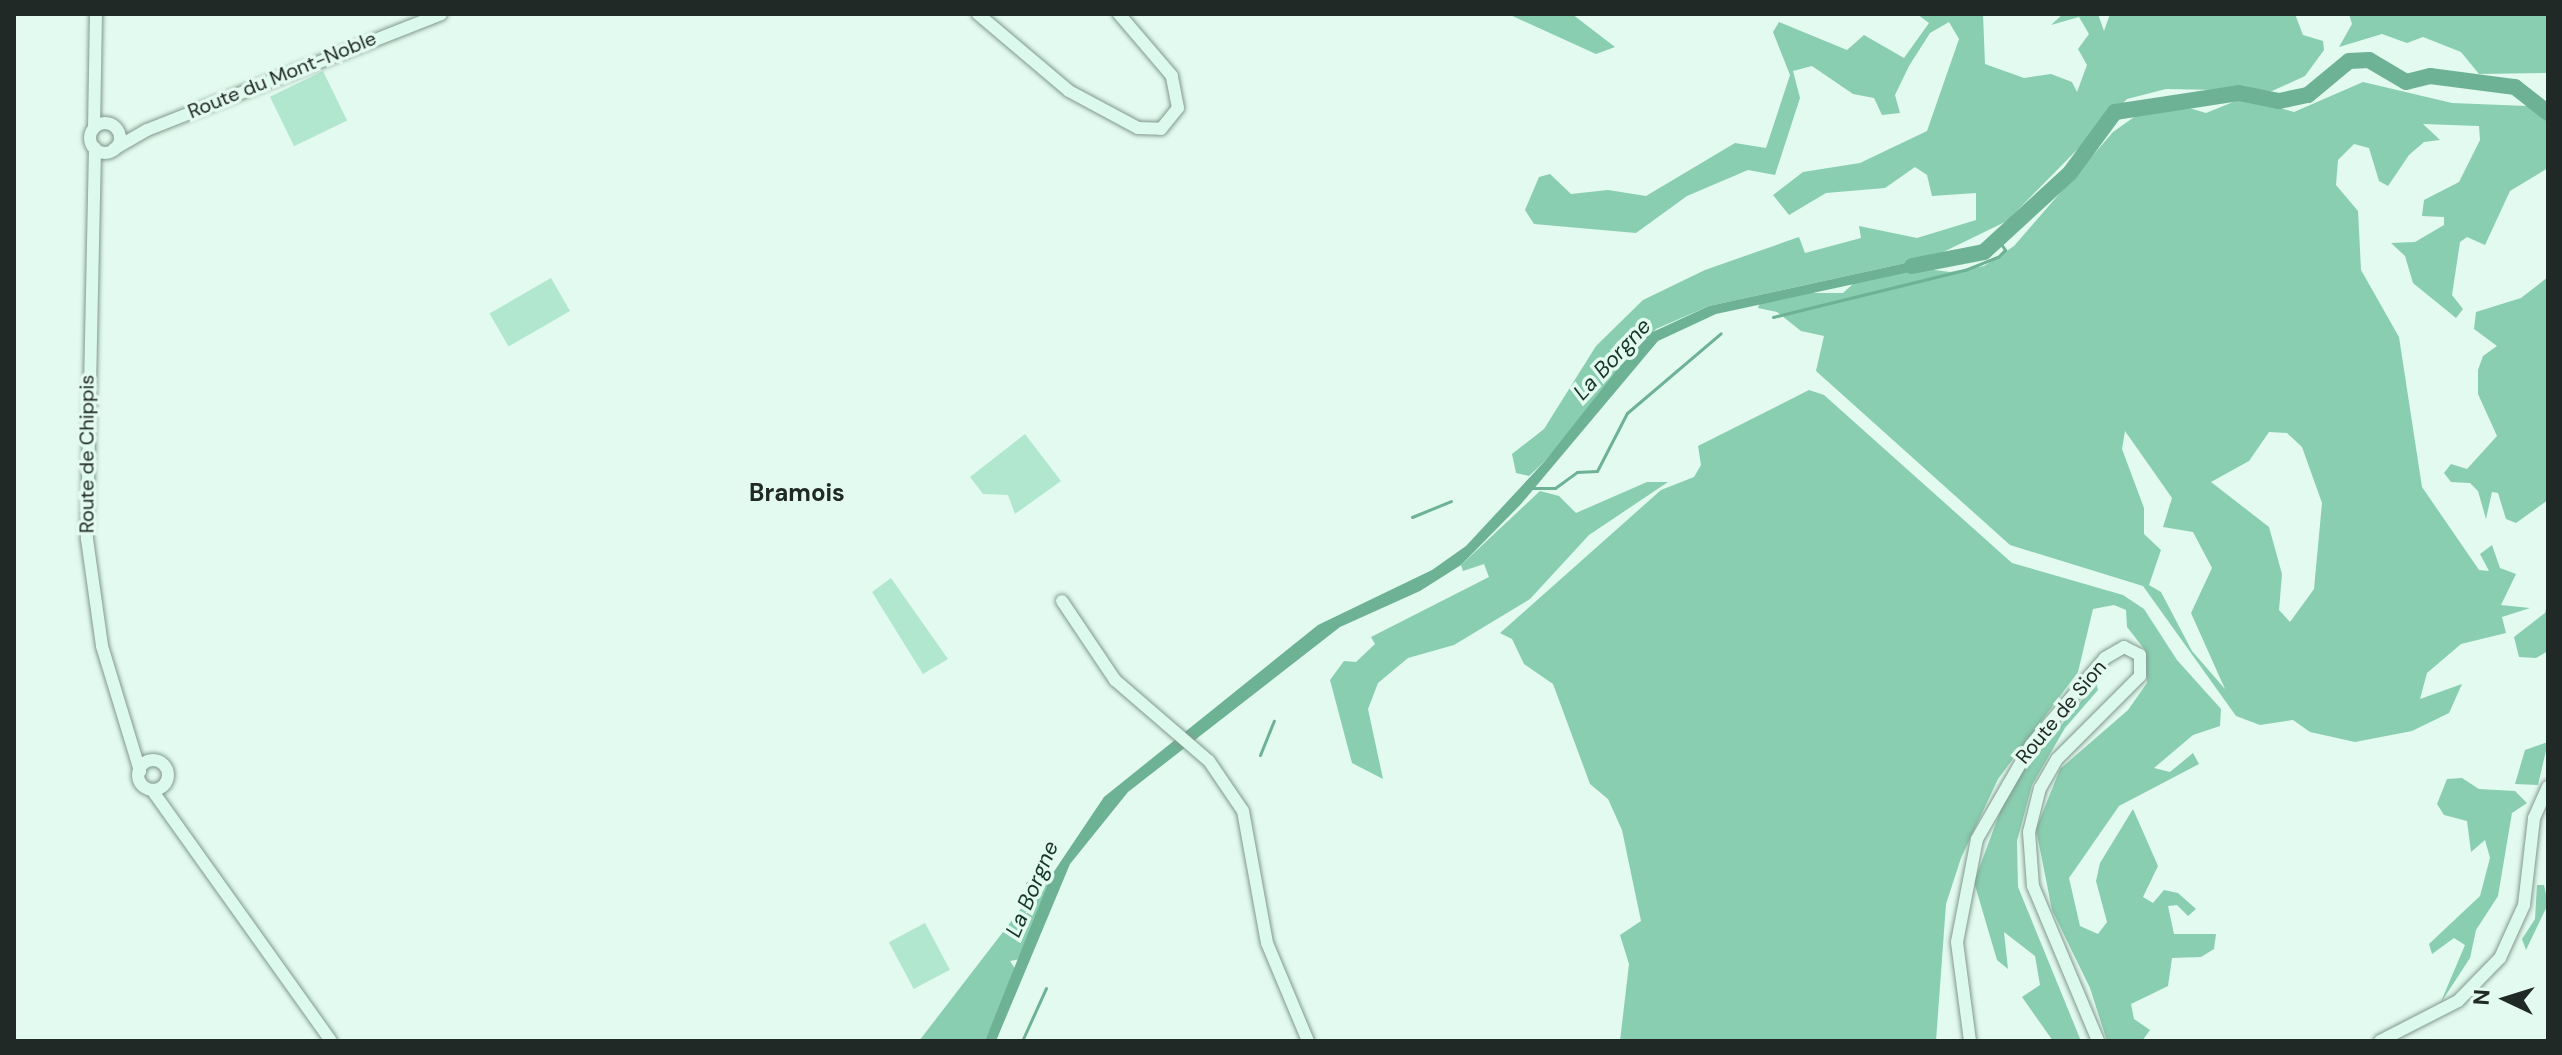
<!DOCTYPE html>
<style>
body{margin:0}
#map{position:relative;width:2562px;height:1055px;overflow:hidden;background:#e2faef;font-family:"DM Sans",sans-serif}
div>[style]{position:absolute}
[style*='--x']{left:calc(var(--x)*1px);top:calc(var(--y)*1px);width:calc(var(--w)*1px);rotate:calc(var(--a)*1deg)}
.green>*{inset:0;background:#b2e7cf;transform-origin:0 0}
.forest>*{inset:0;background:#89ceb0}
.water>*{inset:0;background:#6eb295}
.stream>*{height:3px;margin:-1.5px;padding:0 1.5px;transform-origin:1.5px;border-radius:1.5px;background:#6eb295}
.river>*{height:16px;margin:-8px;padding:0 8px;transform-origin:8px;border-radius:8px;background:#6eb295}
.roads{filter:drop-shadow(0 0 2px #82988e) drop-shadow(0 0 2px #82988e)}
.secondary>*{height:12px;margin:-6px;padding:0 6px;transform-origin:6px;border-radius:6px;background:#dbf9ed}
.secondary>.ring{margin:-6px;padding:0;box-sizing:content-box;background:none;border:12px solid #dbf9ed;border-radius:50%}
span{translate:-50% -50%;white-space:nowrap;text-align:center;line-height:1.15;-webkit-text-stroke:7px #e2faef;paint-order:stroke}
.street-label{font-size:20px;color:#202925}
.water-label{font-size:22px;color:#163629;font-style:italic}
.quarter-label{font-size:24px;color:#202925;font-weight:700}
.frame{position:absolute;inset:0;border:16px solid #202925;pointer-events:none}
.north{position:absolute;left:2466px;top:959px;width:80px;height:80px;-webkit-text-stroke:6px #e2faef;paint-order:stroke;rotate:274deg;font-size:22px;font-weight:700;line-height:32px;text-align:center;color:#202925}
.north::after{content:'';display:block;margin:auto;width:28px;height:36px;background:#202925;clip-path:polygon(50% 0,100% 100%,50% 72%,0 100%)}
</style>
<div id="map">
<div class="green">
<i style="left:323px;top:71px;width:55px;height:59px;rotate:64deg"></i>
<i style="left:551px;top:278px;width:38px;height:71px;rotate:60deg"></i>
<i style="clip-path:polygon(1025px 434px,1061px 481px,1015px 514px,1008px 495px,983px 494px,970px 477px)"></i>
<i style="clip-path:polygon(891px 578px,948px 659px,923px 674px,872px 592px)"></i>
<i style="left:925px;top:923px;width:53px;height:41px;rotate:62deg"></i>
</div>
<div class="forest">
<i style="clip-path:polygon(1508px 14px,1572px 14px,1615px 47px,1596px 54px)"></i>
<i style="clip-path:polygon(1917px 14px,1983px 14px,1985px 64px,2024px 78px,2051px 74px,2072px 82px,2077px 92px,2087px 65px,2078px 49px,2089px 34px,2079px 17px,2051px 25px,2063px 14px,2098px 14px,2104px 31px,2110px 14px,2295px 14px,2303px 35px,2323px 41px,2324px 50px,2305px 76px,2272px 91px,2166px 89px,2127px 99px,2007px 221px,1933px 257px,1709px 306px,1656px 329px,1545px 461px,1529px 476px,1516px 473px,1512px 454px,1544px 429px,1596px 346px,1643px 300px,1705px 270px,1799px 237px,1805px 253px,1861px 238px,1859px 226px,1917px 238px,1976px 220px,1976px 193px,1932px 196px,1927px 175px,1915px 167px,1885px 188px,1826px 193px,1789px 215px,1773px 195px,1803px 172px,1860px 163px,1927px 131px,1959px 39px,1949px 22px,1930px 33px,1909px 66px,1895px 95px,1900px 113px,1882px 115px,1874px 98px,1853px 94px,1812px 66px,1793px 71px,1800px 98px,1775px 175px,1748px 170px,1687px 196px,1636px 233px,1534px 224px,1525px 210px,1539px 177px,1550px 174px,1571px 194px,1608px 190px,1646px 196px,1735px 143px,1766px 148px,1790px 75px,1773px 32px,1779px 22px,1847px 50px,1864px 35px,1904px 58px,1929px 23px)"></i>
<i style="clip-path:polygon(2349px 14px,2548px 14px,2548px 73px,2479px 74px,2461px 52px,2423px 37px,2407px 43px,2382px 34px,2339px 47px,2352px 24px)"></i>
<i style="clip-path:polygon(evenodd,2363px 82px,2452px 103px,2527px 106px,2548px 119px,2548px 168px,2510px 191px,2485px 245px,2467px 237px,2460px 242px,2452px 295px,2463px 309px,2456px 318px,2413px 283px,2405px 256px,2391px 243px,2415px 242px,2444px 225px,2444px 217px,2422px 216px,2424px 200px,2459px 182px,2480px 140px,2479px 126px,2423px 124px,2440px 140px,2424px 142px,2409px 155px,2388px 186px,2379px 181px,2369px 148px,2354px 144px,2338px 160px,2336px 185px,2358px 211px,2361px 270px,2399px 337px,2422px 487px,2479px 570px,2489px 571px,2480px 554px,2492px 545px,2500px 568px,2516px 574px,2501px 605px,2530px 608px,2502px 617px,2506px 633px,2461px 644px,2427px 673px,2420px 699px,2462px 684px,2449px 713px,2412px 731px,2355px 742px,2310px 732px,2293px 720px,2260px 725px,2236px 716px,2143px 586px,2010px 545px,1816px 371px,1824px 336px,1801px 331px,1777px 312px,1758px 308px,1760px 302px,1799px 293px,1843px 293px,1855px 282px,1919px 268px,1950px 272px,1984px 266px,2014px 246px,2113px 132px,2144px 110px,2179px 105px,2206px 113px,2243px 98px,2294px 112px,2363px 82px,2125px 431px,2172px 498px,2163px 527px,2193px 532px,2212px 568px,2191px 613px,2225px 689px,2192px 651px,2161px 592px,2149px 585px,2161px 550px,2144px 534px,2144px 508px,2122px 449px,2125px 431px,2363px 82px,2269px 432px,2287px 433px,2302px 447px,2322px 503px,2314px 589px,2290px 622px,2279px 610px,2282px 574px,2269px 527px,2211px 482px,2249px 461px,2269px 432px)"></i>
<i style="clip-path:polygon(2548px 277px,2548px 500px,2516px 523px,2506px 519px,2498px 493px,2492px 492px,2486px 519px,2478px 491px,2470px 483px,2451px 482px,2444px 473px,2451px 464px,2467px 469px,2497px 436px,2478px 394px,2478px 370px,2483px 356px,2497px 346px,2474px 329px,2476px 312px,2521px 298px)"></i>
<i style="clip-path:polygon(1809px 390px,1824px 395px,2012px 563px,2123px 595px,2144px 609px,2177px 660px,2221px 709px,2220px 726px,2193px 735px,2154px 768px,2170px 772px,2193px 753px,2199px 764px,2119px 806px,2069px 878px,2080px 926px,2098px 934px,2107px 922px,2096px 881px,2100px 863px,2133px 809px,2158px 866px,2143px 897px,2153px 903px,2164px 890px,2178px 893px,2196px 909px,2188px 916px,2177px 905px,2168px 906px,2174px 934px,2216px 934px,2214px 949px,2201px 957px,2172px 958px,2168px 986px,2131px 1004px,2134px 1019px,2150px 1030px,2142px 1041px,2107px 1041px,2090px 988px,2052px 910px,2036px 829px,2060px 769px,2128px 710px,2147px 683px,2145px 650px,2127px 627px,2126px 610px,2114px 605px,2093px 609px,2078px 672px,1998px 779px,1961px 858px,1946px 904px,1936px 1041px,1620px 1041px,1629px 964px,1620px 935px,1641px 921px,1622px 830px,1608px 799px,1590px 784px,1553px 684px,1524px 664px,1512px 639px,1500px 633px,1661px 490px,1694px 477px,1701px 465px,1698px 446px)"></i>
<i style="clip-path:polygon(1647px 482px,1668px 482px,1589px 535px,1530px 599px,1454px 645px,1408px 658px,1378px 683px,1368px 709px,1383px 779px,1352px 763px,1330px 680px,1344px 661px,1356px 662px,1375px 644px,1371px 637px,1489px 577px,1484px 564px,1463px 571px,1461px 565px,1540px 491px,1559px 496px,1576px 513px)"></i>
<i style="clip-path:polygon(2548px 601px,2548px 651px,2536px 658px,2519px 657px,2514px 637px,2545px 613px)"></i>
<i style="clip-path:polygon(2096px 683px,2098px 690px,2065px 728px,2032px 785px,2017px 841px,2018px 887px,2081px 1041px,2053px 1041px,2022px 997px,2040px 985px,2035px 956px,2004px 932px,2008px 969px,1997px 960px,1974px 882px,2009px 788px)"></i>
<i style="clip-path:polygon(2548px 742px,2538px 785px,2515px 784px,2525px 750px)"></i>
<i style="clip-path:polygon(2462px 778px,2479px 789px,2515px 791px,2527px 803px,2512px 813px,2498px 896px,2476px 930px,2470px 958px,2440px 1004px,2465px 945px,2454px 938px,2432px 954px,2429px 944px,2480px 896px,2490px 858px,2485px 840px,2471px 852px,2467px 821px,2444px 815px,2437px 804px,2447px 779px)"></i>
<i style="clip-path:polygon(1037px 874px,1051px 876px,1020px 959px,1010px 961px,1016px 970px,985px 1041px,919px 1041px,1026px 902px,1026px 883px)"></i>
<i style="clip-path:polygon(2537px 885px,2544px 885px,2548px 904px,2526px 950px,2522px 939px,2535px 919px)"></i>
</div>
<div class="water">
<i style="clip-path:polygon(1933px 257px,1933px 267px,1716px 314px,1658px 341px,1521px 504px,1461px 565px,1420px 591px,1340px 627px,1128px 792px,1070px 864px,996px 1041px,985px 1041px,1051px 876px,1104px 797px,1318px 625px,1432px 570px,1466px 546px,1545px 461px,1644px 336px,1709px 306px)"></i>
</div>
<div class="stream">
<i style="--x:1773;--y:317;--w:198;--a:-13.8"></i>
<i style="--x:1965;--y:270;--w:35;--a:-22"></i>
<i style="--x:1998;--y:257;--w:10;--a:-45"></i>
<i style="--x:2005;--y:250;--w:13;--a:-122"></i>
<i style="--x:1532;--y:488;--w:23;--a:0"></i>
<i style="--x:1555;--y:488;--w:27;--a:-36"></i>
<i style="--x:1577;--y:472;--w:20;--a:-3"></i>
<i style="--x:1597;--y:471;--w:65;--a:-62.7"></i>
<i style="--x:1627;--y:413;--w:123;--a:-40.4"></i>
<i style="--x:1412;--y:517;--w:42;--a:-22.3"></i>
<i style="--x:1260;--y:755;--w:37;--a:-68"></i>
<i style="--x:1022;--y:1041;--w:58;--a:-65.6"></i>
</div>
<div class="river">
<i style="--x:1912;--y:266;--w:73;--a:-11"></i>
<i style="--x:1984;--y:252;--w:117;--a:-42.6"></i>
<i style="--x:2070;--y:173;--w:76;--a:-53.6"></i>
<i style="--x:2115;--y:112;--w:125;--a:-8.7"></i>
<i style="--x:2239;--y:93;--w:41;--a:11.3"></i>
<i style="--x:2279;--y:101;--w:30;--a:-12"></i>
<i style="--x:2308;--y:95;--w:53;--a:-39.7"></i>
<i style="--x:2349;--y:61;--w:20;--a:-3"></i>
<i style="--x:2369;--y:60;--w:43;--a:30.7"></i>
<i style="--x:2406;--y:82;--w:25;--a:-14"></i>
<i style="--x:2430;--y:76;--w:86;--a:7.4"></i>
<i style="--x:2515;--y:87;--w:42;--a:38.2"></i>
</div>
<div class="roads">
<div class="secondary">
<i style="--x:978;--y:14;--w:119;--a:40.2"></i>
<i style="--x:1069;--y:91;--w:78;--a:28.2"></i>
<i style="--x:1138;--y:128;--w:23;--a:2"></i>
<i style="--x:1161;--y:129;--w:27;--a:-51"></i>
<i style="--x:1178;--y:108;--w:33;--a:-101"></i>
<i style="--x:1172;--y:76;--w:82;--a:-130.5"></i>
<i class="ring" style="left:90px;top:123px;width:18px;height:18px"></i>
<i style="--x:94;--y:128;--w:114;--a:-89"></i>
<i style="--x:95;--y:148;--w:391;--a:91.2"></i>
<i style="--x:87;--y:539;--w:108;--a:82"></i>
<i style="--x:102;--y:646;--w:131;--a:73.1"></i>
<i style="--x:114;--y:149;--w:38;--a:-30"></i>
<i style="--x:147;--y:130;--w:316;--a:-21.5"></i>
<i style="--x:1062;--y:601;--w:95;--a:56.1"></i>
<i style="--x:1115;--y:680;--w:124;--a:40.8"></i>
<i style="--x:1209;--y:761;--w:60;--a:55.8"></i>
<i style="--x:1243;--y:811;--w:134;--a:79.7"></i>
<i style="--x:1267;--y:943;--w:106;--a:67.3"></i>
<i class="ring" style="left:138px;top:760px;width:18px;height:18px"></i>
<i style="--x:152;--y:790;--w:308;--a:54.5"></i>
<i style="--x:1970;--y:1041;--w:100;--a:-97.5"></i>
<i style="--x:1957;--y:942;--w:105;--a:-79"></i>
<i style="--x:1977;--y:839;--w:108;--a:-60.1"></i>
<i style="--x:2031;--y:745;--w:114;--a:-49.6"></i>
<i style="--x:2105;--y:658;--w:22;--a:-30"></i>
<i style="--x:2124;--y:647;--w:18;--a:27"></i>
<i style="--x:2140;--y:655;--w:21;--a:90"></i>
<i style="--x:2140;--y:676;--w:117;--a:135"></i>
<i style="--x:2057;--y:759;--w:34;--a:120"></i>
<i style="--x:2040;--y:788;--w:45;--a:104"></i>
<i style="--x:2029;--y:832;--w:54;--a:85.8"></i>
<i style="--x:2033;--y:886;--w:168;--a:67.2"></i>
<i style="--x:2380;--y:1041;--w:88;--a:-27.1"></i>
<i style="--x:2458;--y:1001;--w:60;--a:-45.7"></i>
<i style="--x:2500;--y:958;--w:58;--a:-65.6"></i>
<i style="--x:2524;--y:905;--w:88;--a:-83.4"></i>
<i style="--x:2534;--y:818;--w:34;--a:-66"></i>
</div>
</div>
<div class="street-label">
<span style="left:282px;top:75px;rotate:-22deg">Route du Mont-Noble</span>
<span style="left:87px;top:454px;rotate:-90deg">Route de Chippis</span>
<span style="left:2061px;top:712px;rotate:-50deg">Route de Sion</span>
</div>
<div class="water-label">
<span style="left:1612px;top:359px;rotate:-47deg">La Borgne</span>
<span style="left:1032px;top:889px;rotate:-67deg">La Borgne</span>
</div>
<div class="quarter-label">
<span style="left:797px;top:493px">Bramois</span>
</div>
<div class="frame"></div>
<div class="north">N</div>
</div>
